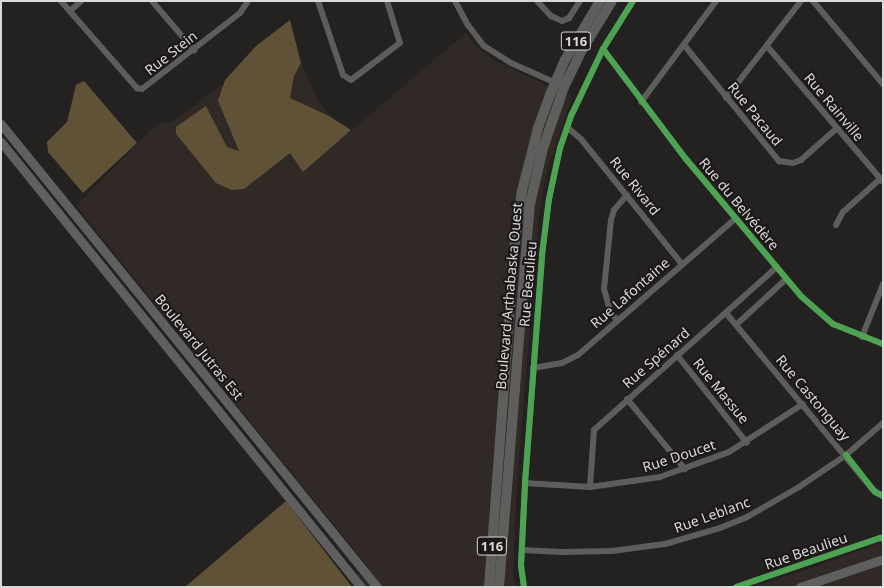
<!DOCTYPE html>
<meta charset="utf-8">
<style>
body{margin:0}
#map{position:relative;width:884px;height:588px;overflow:hidden;background:#232221;font-family:"Noto Sans",sans-serif}
div>[style]{position:absolute}
[style*='--x']{left:calc(var(--x)*1px);top:calc(var(--y)*1px);width:calc(var(--w)*1px);rotate:calc(var(--a)*1deg)}
.built>*{inset:0;background:#302926}
.forest>*{inset:0;background:#5f5237}
.minor>*{height:6px;margin:-3px;padding:0 3px;transform-origin:3px;border-radius:3px;background:#5d5d5c}
.secondary>*{height:9px;margin:-4.5px;padding:0 4.5px;transform-origin:4.5px;border-radius:4.5px;background:#5f5f5f}
.primary>*{height:10px;margin:-5px;padding:0 5px;transform-origin:5px;border-radius:5px;background:#5e5e5d}
.cycleway>*{height:6px;margin:-3px;padding:0 3px;transform-origin:3px;border-radius:3px;background:#4ca352}
span{translate:-50% -50%;white-space:nowrap;text-align:center;line-height:1.15;-webkit-text-stroke:4px #1b1817;paint-order:stroke}
.shield-label span{padding:1px 3px;background:#1b1817;border:1px solid;border-radius:3px;-webkit-text-stroke-width:0}
.shield-label{font-size:13px;color:#dbd9d8;font-weight:700}
.street-label{font-size:14px;color:#dbd9d8}
.frame{position:absolute;inset:0;border:2px solid #dbd9d8;pointer-events:none}
</style>
<div id="map">
<div class="built">
<i style="clip-path:polygon(290px 20px,301px 63px,319px 102px,347px 134px,466px 33px,475px 45px,494px 60px,572px 97px,546px 174px,539px 216px,517px 484px,513px 568px,515px 587px,353px 587px,353px 579px,368px 567px,76px 206px,151px 130px,162px 123px,172px 122px,227px 81px)"></i>
<i style="clip-path:polygon(883px 542px,883px 587px,753px 587px,794px 574px)"></i>
</div>
<div class="forest">
<i style="clip-path:polygon(290px 20px,301px 63px,294px 76px,290px 98px,329px 116px,351px 130px,303px 172px,290px 153px,244px 189px,231px 190px,216px 183px,176px 134px,176px 127px,206px 106px,227px 147px,239px 151px,218px 101px,225px 80px,256px 46px)"></i>
<i style="clip-path:polygon(84px 81px,137px 143px,83px 193px,48px 152px,47px 142px,67px 122px,76px 85px)"></i>
<i style="clip-path:polygon(286px 501px,352px 587px,185px 587px)"></i>
</div>
<div class="minor">
<i style="--x:61;--y:1;--w:116;--a:48.9"></i>
<i style="--x:137;--y:88;--w:5;--a:11"></i>
<i style="--x:142;--y:89;--w:124;--a:-37.8"></i>
<i style="--x:240;--y:13;--w:14;--a:-56"></i>
<i style="--x:152;--y:1;--w:65;--a:49.4"></i>
<i style="--x:318;--y:1;--w:78;--a:71.3"></i>
<i style="--x:343;--y:75;--w:9;--a:32"></i>
<i style="--x:351;--y:80;--w:61;--a:-37.1"></i>
<i style="--x:400;--y:43;--w:44;--a:-107.2"></i>
<i style="--x:455;--y:1;--w:27;--a:62"></i>
<i style="--x:468;--y:25;--w:26;--a:53"></i>
<i style="--x:484;--y:46;--w:32;--a:32"></i>
<i style="--x:511;--y:63;--w:51;--a:24.1"></i>
<i style="--x:537;--y:1;--w:21;--a:47"></i>
<i style="--x:551;--y:16;--w:12;--a:24"></i>
<i style="--x:562;--y:21;--w:8;--a:-23"></i>
<i style="--x:569;--y:18;--w:20;--a:-57"></i>
<i style="--x:813;--y:1;--w:109;--a:49.9"></i>
<i style="--x:70;--y:11;--w:15;--a:-42"></i>
<i style="--x:684;--y:45;--w:150;--a:50.7"></i>
<i style="--x:779;--y:161;--w:14;--a:8"></i>
<i style="--x:793;--y:163;--w:9;--a:-21"></i>
<i style="--x:801;--y:160;--w:47;--a:-41.5"></i>
<i style="--x:767;--y:46;--w:179;--a:49.5"></i>
<i style="--x:603;--y:49;--w:138;--a:53"></i>
<i style="--x:686;--y:159;--w:180;--a:50"></i>
<i style="--x:802;--y:297;--w:41;--a:41.1"></i>
<i style="--x:833;--y:324;--w:54;--a:21.8"></i>
<i style="--x:726;--y:98;--w:123;--a:-52.3"></i>
<i style="--x:641;--y:102;--w:126;--a:-53.4"></i>
<i style="--x:567;--y:127;--w:18;--a:41"></i>
<i style="--x:581;--y:139;--w:161;--a:51.1"></i>
<i style="--x:836;--y:225;--w:15;--a:-62"></i>
<i style="--x:843;--y:212;--w:50;--a:-41.7"></i>
<i style="--x:726;--y:313;--w:229;--a:50.3"></i>
<i style="--x:872;--y:489;--w:13;--a:32"></i>
<i style="--x:617;--y:320;--w:11;--a:-128"></i>
<i style="--x:610;--y:311;--w:23;--a:-105"></i>
<i style="--x:604;--y:289;--w:69;--a:-84.2"></i>
<i style="--x:611;--y:220;--w:10;--a:-73"></i>
<i style="--x:614;--y:210;--w:20;--a:-49"></i>
<i style="--x:736;--y:325;--w:68;--a:-42.6"></i>
<i style="--x:862;--y:337;--w:57;--a:-68.4"></i>
<i style="--x:677;--y:355;--w:112;--a:51.5"></i>
<i style="--x:533;--y:368;--w:29;--a:-10"></i>
<i style="--x:562;--y:363;--w:18;--a:-27"></i>
<i style="--x:578;--y:355;--w:208;--a:-40.9"></i>
<i style="--x:627;--y:399;--w:91;--a:50.4"></i>
<i style="--x:525;--y:483;--w:65;--a:3.5"></i>
<i style="--x:590;--y:487;--w:71;--a:-8.1"></i>
<i style="--x:660;--y:477;--w:73;--a:-19.9"></i>
<i style="--x:729;--y:452;--w:88;--a:-33"></i>
<i style="--x:590;--y:487;--w:57;--a:-86"></i>
<i style="--x:594;--y:430;--w:245;--a:-41.7"></i>
<i style="--x:522;--y:550;--w:40;--a:2.9"></i>
<i style="--x:562;--y:552;--w:50;--a:-1.1"></i>
<i style="--x:612;--y:551;--w:53;--a:-7.5"></i>
<i style="--x:665;--y:544;--w:57;--a:-16.2"></i>
<i style="--x:720;--y:528;--w:29;--a:-22"></i>
<i style="--x:747;--y:517;--w:60;--a:-30"></i>
<i style="--x:799;--y:487;--w:57;--a:-34.2"></i>
<i style="--x:846;--y:455;--w:49;--a:-40.9"></i>
<i style="--x:524;--y:587;--w:21;--a:-98"></i>
<i style="--x:521;--y:566;--w:83;--a:-87.2"></i>
<i style="--x:525;--y:483;--w:229;--a:-85.7"></i>
<i style="--x:542;--y:255;--w:56;--a:-82.9"></i>
<i style="--x:549;--y:199;--w:52;--a:-77.8"></i>
<i style="--x:560;--y:148;--w:36;--a:-71"></i>
<i style="--x:572;--y:114;--w:72;--a:-64.5"></i>
<i style="--x:603;--y:49;--w:57;--a:-58"></i>
<i style="--x:736;--y:587;--w:155;--a:-18.8"></i>
</div>
<div class="secondary">
<i style="--x:1;--y:124;--w:596;--a:50.92"></i>
<i style="--x:1;--y:142;--w:572;--a:51.03"></i>
<i style="--x:800;--y:587;--w:88;--a:-18.6"></i>
</div>
<div class="primary">
<i style="--x:489;--y:587;--w:349;--a:-85.7"></i>
<i style="--x:515;--y:239;--w:49;--a:-81.7"></i>
<i style="--x:522;--y:191;--w:65;--a:-75.7"></i>
<i style="--x:538;--y:128;--w:35;--a:-70"></i>
<i style="--x:550;--y:95;--w:38;--a:-67"></i>
<i style="--x:565;--y:60;--w:69;--a:-59.3"></i>
<i style="--x:499;--y:587;--w:384;--a:-85.4"></i>
<i style="--x:530;--y:204;--w:57;--a:-76.9"></i>
<i style="--x:543;--y:148;--w:65;--a:-71"></i>
<i style="--x:564;--y:87;--w:41;--a:-64.1"></i>
<i style="--x:582;--y:50;--w:57;--a:-58.5"></i>
</div>
<div class="cycleway">
<i style="--x:603;--y:49;--w:138;--a:53"></i>
<i style="--x:686;--y:159;--w:180;--a:50"></i>
<i style="--x:802;--y:297;--w:41;--a:41.1"></i>
<i style="--x:833;--y:324;--w:54;--a:21.8"></i>
<i style="--x:846;--y:455;--w:47;--a:51.9"></i>
<i style="--x:875;--y:492;--w:9;--a:27"></i>
<i style="--x:524;--y:587;--w:21;--a:-98"></i>
<i style="--x:521;--y:566;--w:83;--a:-87.2"></i>
<i style="--x:525;--y:483;--w:229;--a:-85.7"></i>
<i style="--x:542;--y:255;--w:56;--a:-82.9"></i>
<i style="--x:549;--y:199;--w:52;--a:-77.8"></i>
<i style="--x:560;--y:148;--w:36;--a:-71"></i>
<i style="--x:572;--y:114;--w:72;--a:-64.5"></i>
<i style="--x:603;--y:49;--w:57;--a:-58"></i>
<i style="--x:736;--y:587;--w:152;--a:-18.8"></i>
<i style="--x:880;--y:538;--w:3;--a:18"></i>
</div>
<div class="shield-label">
<span style="left:576px;top:41px">116</span>
<span style="left:492px;top:546px">116</span>
</div>
<div class="street-label">
<span style="left:171px;top:53px;rotate:-38deg">Rue Stein</span>
<span style="left:834px;top:107px;rotate:50deg">Rue Rainville</span>
<span style="left:755px;top:114px;rotate:51deg">Rue Pacaud</span>
<span style="left:635px;top:186px;rotate:51deg">Rue Rivard</span>
<span style="left:739px;top:204px;rotate:50deg">Rue du Belvédère</span>
<span style="left:528px;top:284px;rotate:-85deg">Rue Beaulieu</span>
<span style="left:630px;top:293px;rotate:-41deg">Rue Lafontaine</span>
<span style="left:509px;top:296px;rotate:-85deg">Boulevard Arthabaska Ouest</span>
<span style="left:199px;top:347px;rotate:51deg">Boulevard Jutras Est</span>
<span style="left:656px;top:358px;rotate:-41deg">Rue Spénard</span>
<span style="left:721px;top:391px;rotate:51deg">Rue Massue</span>
<span style="left:813px;top:398px;rotate:50deg">Rue Castonguay</span>
<span style="left:679px;top:456px;rotate:-18deg">Rue Doucet</span>
<span style="left:712px;top:515px;rotate:-20deg">Rue Leblanc</span>
<span style="left:806px;top:551px;rotate:-19deg">Rue Beaulieu</span>
</div>
<div class="frame"></div>
</div>
